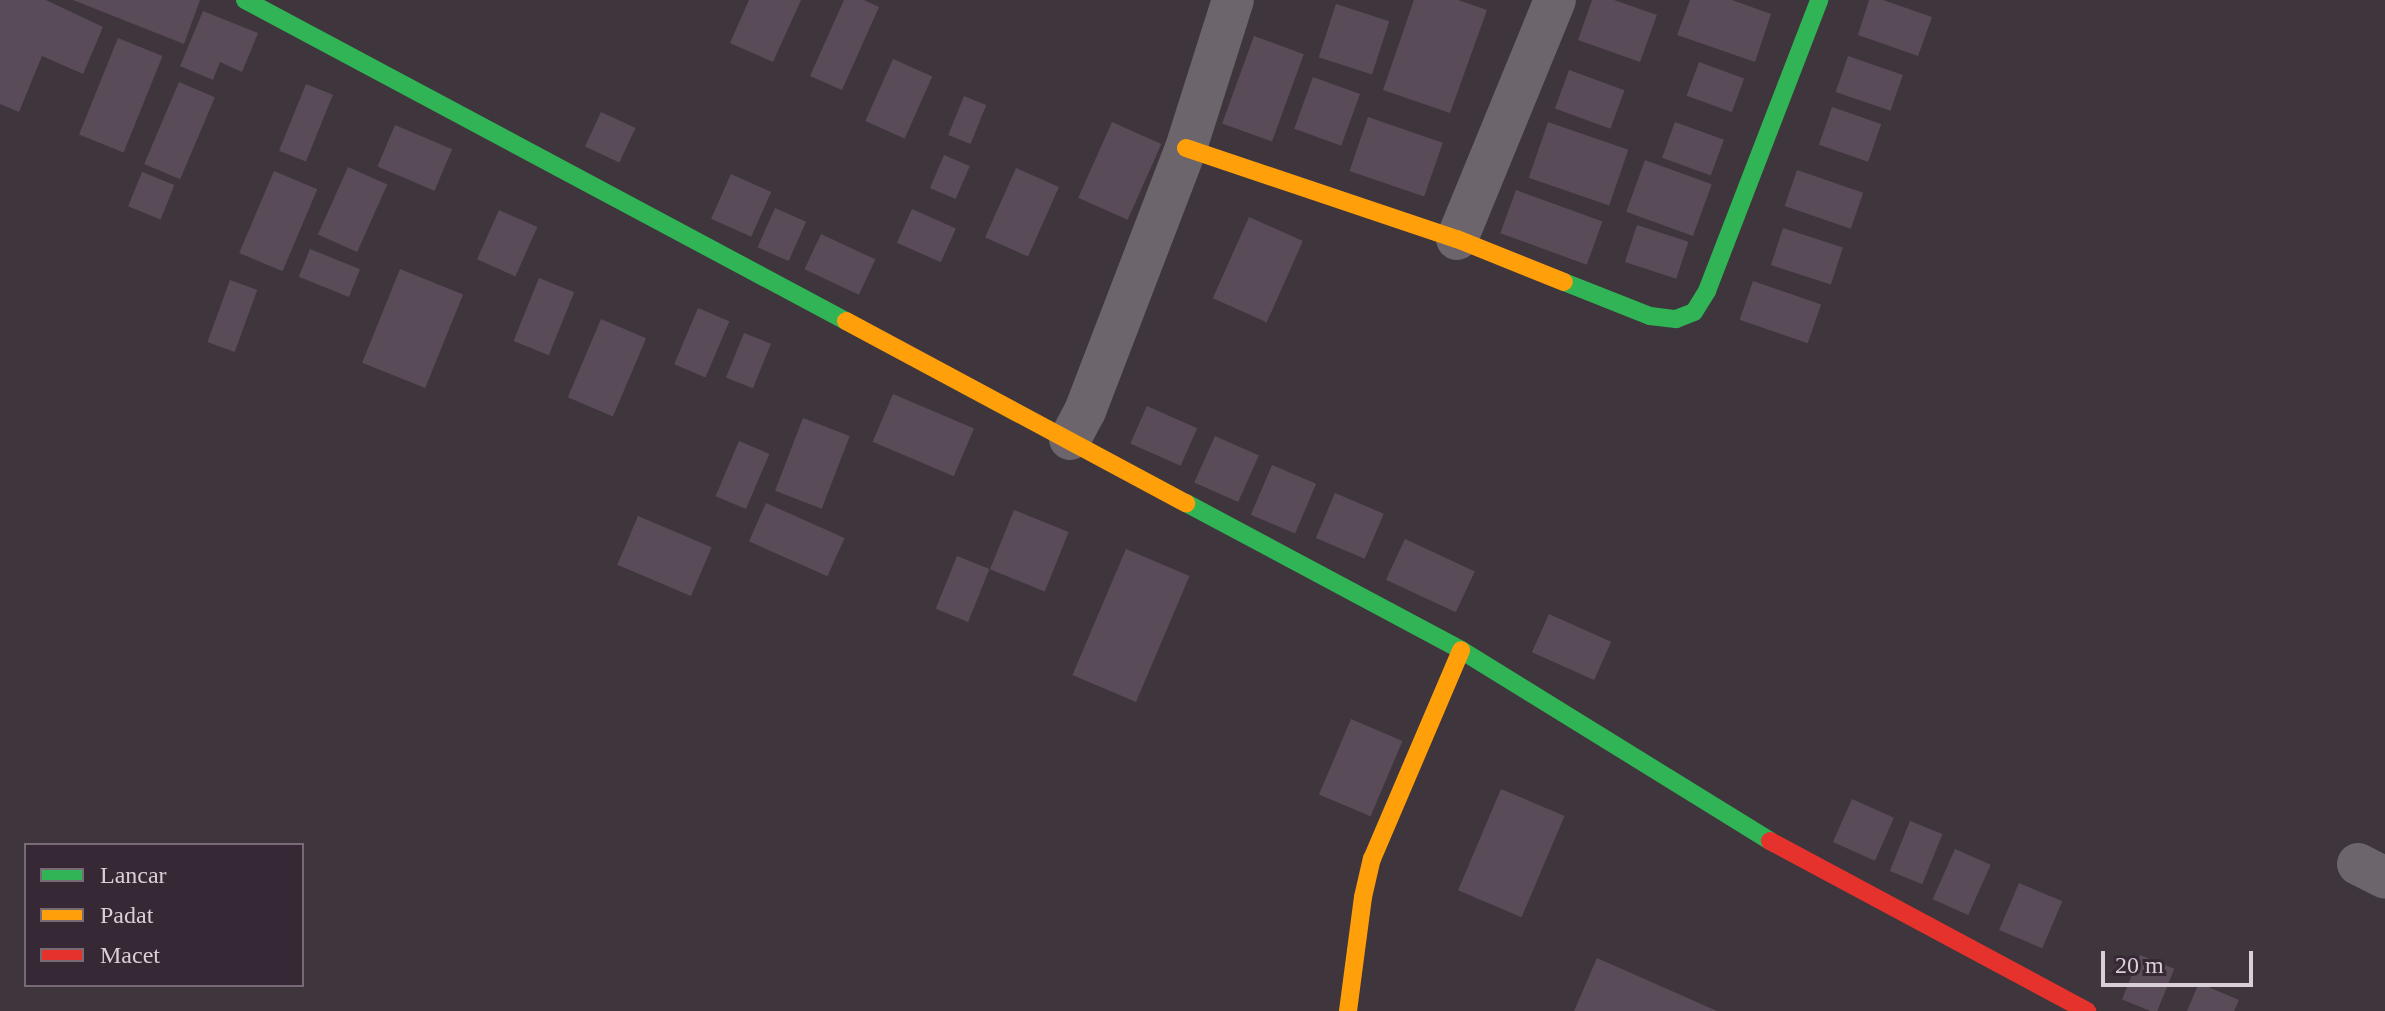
<!DOCTYPE html>
<style>
body{margin:0}
#map{position:relative;width:2385px;height:1011px;overflow:hidden;background:#3e363c;font-family:"Times New Roman",serif}
div>[style]{position:absolute}
[style*='--x']{left:calc(var(--x)*1px);top:calc(var(--y)*1px);width:calc(var(--w)*1px);rotate:calc(var(--a)*1deg)}
.building>*{inset:0;background:#5a4b58;transform-origin:0 0}
.street>*{height:42px;margin:-21px;padding:0 21px;transform-origin:21px;border-radius:21px;background:#6c666c}
.fast>*{height:18px;margin:-9px;padding:0 9px;transform-origin:9px;border-radius:9px;background:#30b455}
.slow>*{height:18px;margin:-9px;padding:0 9px;transform-origin:9px;border-radius:9px;background:#ff9f0a}
.jam>*{height:18px;margin:-9px;padding:0 9px;transform-origin:9px;border-radius:9px;background:#e5322d}
span{translate:-50% -50%;white-space:nowrap;text-align:center;line-height:1.15;-webkit-text-stroke:6px #372835;paint-order:stroke}
.legend{position:absolute;left:24px;top:843px;width:280px;height:144px;box-sizing:border-box;background:#372835;border:2px solid #786b76;margin:0;padding:10px 14px;list-style:none;font-size:24px;color:#d9cfd7}
.legend li{display:flex;align-items:center;gap:16px;height:40px}
.legend b{width:40px;border:2px solid #786b76}
.scale{position:absolute;left:2101px;top:951px;width:152px;height:36px;box-sizing:border-box;border:4px solid #d9cfd7;border-top:0;padding-left:10px;font-size:24px;line-height:28px;white-space:nowrap;color:#d9cfd7;-webkit-text-stroke:6px #372835;paint-order:stroke}
</style>
<div id="map">
<div class="building">
<i style="clip-path:polygon(0 0,46px 0,103px 27px,83px 74px,42px 56px,19px 112px,0 104px)"></i>
<i style="clip-path:polygon(73px 0,200px 0,184px 44px)"></i>
<i style="clip-path:polygon(749px 0,801px 0,773px 62px,730px 43px)"></i>
<i style="clip-path:polygon(844px 0,864px 0,879px 7px,842px 90px,810px 76px)"></i>
<i style="clip-path:polygon(1414px 0,1458px 0,1487px 10px,1450px 113px,1383px 90px)"></i>
<i style="clip-path:polygon(1592px 0,1614px 0,1657px 15px,1640px 62px,1578px 40px)"></i>
<i style="clip-path:polygon(1690px 0,1732px 0,1771px 14px,1755px 62px,1677px 35px)"></i>
<i style="clip-path:polygon(1869px 0,1883px 0,1932px 17px,1918px 56px,1858px 35px)"></i>
<i style="left:1336px;top:4px;width:56px;height:56px;rotate:18deg"></i>
<i style="clip-path:polygon(203px 11px,258px 33px,242px 72px,220px 62px,213px 80px,180px 66px)"></i>
<i style="left:1254px;top:36px;width:53px;height:93px;rotate:20deg"></i>
<i style="left:118px;top:38px;width:48px;height:104px;rotate:22deg"></i>
<i style="left:1848px;top:56px;width:58px;height:38px;rotate:19deg"></i>
<i style="left:893px;top:59px;width:43px;height:68px;rotate:24deg"></i>
<i style="left:1699px;top:62px;width:48px;height:36px;rotate:20deg"></i>
<i style="left:1569px;top:70px;width:59px;height:41px;rotate:20deg"></i>
<i style="left:1313px;top:77px;width:50px;height:55px;rotate:20deg"></i>
<i style="left:179px;top:82px;width:39px;height:89px;rotate:23deg"></i>
<i style="left:306px;top:84px;width:29px;height:72px;rotate:22deg"></i>
<i style="left:964px;top:96px;width:24px;height:42px;rotate:22deg"></i>
<i style="left:1832px;top:107px;width:52px;height:40px;rotate:19deg"></i>
<i style="left:601px;top:112px;width:38px;height:38px;rotate:25deg"></i>
<i style="left:1368px;top:117px;width:79px;height:57px;rotate:19deg"></i>
<i style="left:1112px;top:122px;width:54px;height:83px;rotate:24deg"></i>
<i style="left:1548px;top:122px;width:85px;height:59px;rotate:19deg"></i>
<i style="left:1675px;top:122px;width:52px;height:38px;rotate:20deg"></i>
<i style="left:395px;top:125px;width:62px;height:45px;rotate:23deg"></i>
<i style="left:944px;top:155px;width:28px;height:36px;rotate:23deg"></i>
<i style="left:1645px;top:160px;width:71px;height:55px;rotate:20deg"></i>
<i style="left:348px;top:167px;width:43px;height:74px;rotate:24deg"></i>
<i style="left:1016px;top:168px;width:47px;height:76px;rotate:24deg"></i>
<i style="left:1797px;top:170px;width:70px;height:38px;rotate:19deg"></i>
<i style="left:274px;top:171px;width:47px;height:89px;rotate:23deg"></i>
<i style="left:142px;top:172px;width:35px;height:37px;rotate:22deg"></i>
<i style="left:731px;top:174px;width:44px;height:49px;rotate:24deg"></i>
<i style="left:1516px;top:190px;width:92px;height:46px;rotate:20deg"></i>
<i style="left:775px;top:208px;width:34px;height:43px;rotate:24deg"></i>
<i style="left:912px;top:209px;width:48px;height:37px;rotate:24deg"></i>
<i style="left:499px;top:210px;width:42px;height:54px;rotate:24deg"></i>
<i style="left:1249px;top:217px;width:59px;height:89px;rotate:24deg"></i>
<i style="left:1637px;top:225px;width:54px;height:39px;rotate:18deg"></i>
<i style="left:1783px;top:228px;width:63px;height:39px;rotate:18deg"></i>
<i style="left:821px;top:234px;width:60px;height:39px;rotate:25deg"></i>
<i style="left:310px;top:249px;width:54px;height:30px;rotate:22deg"></i>
<i style="left:400px;top:269px;width:68px;height:101px;rotate:22deg"></i>
<i style="left:539px;top:278px;width:38px;height:68px;rotate:22deg"></i>
<i style="left:230px;top:280px;width:29px;height:66px;rotate:20deg"></i>
<i style="left:1753px;top:281px;width:72px;height:41px;rotate:19deg"></i>
<i style="left:698px;top:308px;width:34px;height:61px;rotate:23deg"></i>
<i style="left:601px;top:319px;width:49px;height:85px;rotate:23deg"></i>
<i style="left:744px;top:333px;width:29px;height:48px;rotate:22deg"></i>
<i style="left:893px;top:394px;width:88px;height:52px;rotate:23deg"></i>
<i style="left:1147px;top:406px;width:55px;height:41px;rotate:24deg"></i>
<i style="left:803px;top:418px;width:50px;height:78px;rotate:21deg"></i>
<i style="left:1215px;top:436px;width:48px;height:51px;rotate:24deg"></i>
<i style="left:739px;top:441px;width:33px;height:60px;rotate:23deg"></i>
<i style="left:1272px;top:465px;width:48px;height:54px;rotate:23deg"></i>
<i style="left:1335px;top:493px;width:53px;height:49px;rotate:23deg"></i>
<i style="left:766px;top:503px;width:86px;height:42px;rotate:24deg"></i>
<i style="left:1014px;top:510px;width:59px;height:64px;rotate:22deg"></i>
<i style="left:638px;top:516px;width:80px;height:53px;rotate:23deg"></i>
<i style="left:1405px;top:539px;width:77px;height:45px;rotate:25deg"></i>
<i style="left:1126px;top:549px;width:69px;height:137px;rotate:23deg"></i>
<i style="left:957px;top:556px;width:35px;height:57px;rotate:22deg"></i>
<i style="left:1549px;top:614px;width:68px;height:42px;rotate:24deg"></i>
<i style="left:1351px;top:719px;width:56px;height:82px;rotate:23deg"></i>
<i style="left:1501px;top:789px;width:69px;height:110px;rotate:23deg"></i>
<i style="left:1852px;top:799px;width:46px;height:47px;rotate:24deg"></i>
<i style="left:1910px;top:821px;width:35px;height:54px;rotate:22deg"></i>
<i style="left:1955px;top:849px;width:39px;height:55px;rotate:24deg"></i>
<i style="left:2019px;top:883px;width:47px;height:51px;rotate:23deg"></i>
<i style="left:2140px;top:955px;width:37px;height:48px;rotate:22deg"></i>
<i style="clip-path:polygon(1597px 958px,1717px 1011px,1574px 1011px)"></i>
<i style="clip-path:polygon(2199px 983px,2239px 1000px,2234px 1011px,2187px 1011px)"></i>
</div>
<div class="street">
<i style="--x:1457;--y:239;--w:258;--a:-67.7"></i>
<i style="--x:1070;--y:439;--w:32;--a:-62"></i>
<i style="--x:1085;--y:411;--w:282;--a:-69"></i>
<i style="--x:1186;--y:148;--w:155;--a:-72.4"></i>
<i style="--x:2358;--y:864;--w:30;--a:27"></i>
</div>
<div class="fast">
<i style="--x:245;--y:0;--w:681;--a:28.11"></i>
<i style="--x:1564;--y:282;--w:92;--a:21.6"></i>
<i style="--x:1650;--y:316;--w:26;--a:7"></i>
<i style="--x:1676;--y:319;--w:19;--a:-21"></i>
<i style="--x:1694;--y:312;--w:25;--a:-58"></i>
<i style="--x:1707;--y:291;--w:312;--a:-68.9"></i>
<i style="--x:1186;--y:503;--w:312;--a:28.1"></i>
<i style="--x:1461;--y:650;--w:363;--a:31.7"></i>
</div>
<div class="slow">
<i style="--x:1186;--y:148;--w:286;--a:18.6"></i>
<i style="--x:1457;--y:239;--w:115;--a:21.9"></i>
<i style="--x:846;--y:321;--w:386;--a:28.2"></i>
<i style="--x:1348;--y:1011;--w:115;--a:-82.5"></i>
<i style="--x:1363;--y:897;--w:39;--a:-77"></i>
<i style="--x:1372;--y:859;--w:227;--a:-66.9"></i>
</div>
<div class="jam">
<i style="--x:1770;--y:841;--w:360;--a:28.2"></i>
</div>
<ul class="legend">
<li><b style="height:10px;background:#30b455"></b>Lancar</li>
<li><b style="height:10px;background:#ff9f0a"></b>Padat</li>
<li><b style="height:10px;background:#e5322d"></b>Macet</li>
</ul>
<div class="scale">20 m</div>
</div>
